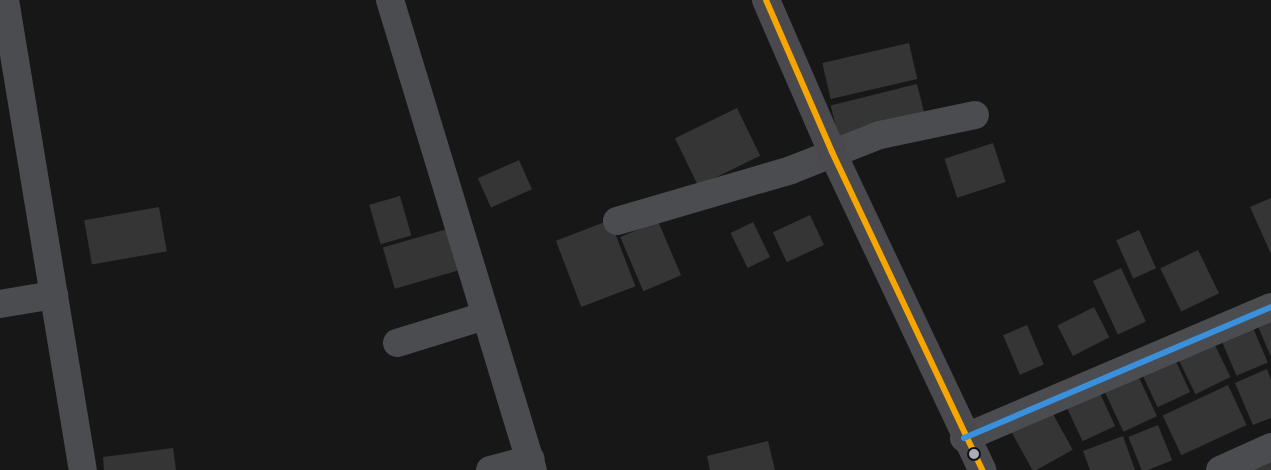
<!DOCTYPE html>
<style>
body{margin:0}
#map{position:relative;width:1271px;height:470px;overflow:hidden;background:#171717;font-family:"Alegreya Sans",sans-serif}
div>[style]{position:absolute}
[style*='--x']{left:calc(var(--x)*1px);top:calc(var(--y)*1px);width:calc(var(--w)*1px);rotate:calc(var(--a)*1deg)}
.building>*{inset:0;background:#353536;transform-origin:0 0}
.street>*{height:28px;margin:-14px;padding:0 14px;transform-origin:14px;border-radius:14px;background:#4b4c50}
.secondary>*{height:28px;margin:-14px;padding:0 14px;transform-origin:14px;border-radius:14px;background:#4a4a4e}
.bus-1>*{height:6px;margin:-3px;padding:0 3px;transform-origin:3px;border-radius:3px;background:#f7a600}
.bus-2>*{height:6px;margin:-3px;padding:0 3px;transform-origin:3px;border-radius:3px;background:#3a90db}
.dots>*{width:14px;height:14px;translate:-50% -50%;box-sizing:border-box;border:2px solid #111113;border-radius:50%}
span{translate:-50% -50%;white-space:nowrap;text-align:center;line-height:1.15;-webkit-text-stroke:4px #111113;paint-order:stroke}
</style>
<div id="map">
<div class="building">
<i style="left:909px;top:43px;width:37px;height:89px;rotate:77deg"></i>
<i style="left:917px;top:84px;width:33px;height:89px;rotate:76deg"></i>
<i style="left:737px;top:108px;width:53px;height:69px;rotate:64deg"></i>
<i style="left:993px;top:143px;width:41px;height:51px;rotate:72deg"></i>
<i style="left:519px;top:160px;width:32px;height:45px;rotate:66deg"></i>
<i style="left:400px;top:196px;width:41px;height:32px;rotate:74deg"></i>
<i style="clip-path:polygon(1271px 198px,1271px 254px,1250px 207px)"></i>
<i style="left:159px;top:207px;width:45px;height:76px;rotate:80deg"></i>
<i style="left:810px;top:215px;width:33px;height:41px;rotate:65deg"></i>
<i style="left:610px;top:220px;width:71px;height:58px;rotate:69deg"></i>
<i style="left:658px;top:221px;width:59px;height:41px;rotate:67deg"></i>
<i style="left:753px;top:222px;width:39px;height:25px;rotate:64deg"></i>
<i style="left:454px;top:227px;width:43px;height:74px;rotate:74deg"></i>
<i style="left:1139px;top:230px;width:42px;height:25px;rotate:66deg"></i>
<i style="left:1198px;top:250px;width:48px;height:42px;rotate:64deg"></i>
<i style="left:1121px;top:268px;width:59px;height:31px;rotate:65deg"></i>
<i style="left:1094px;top:307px;width:34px;height:41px;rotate:63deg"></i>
<i style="clip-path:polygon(1271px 310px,1271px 357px,1254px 317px)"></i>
<i style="left:1251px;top:323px;width:43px;height:34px;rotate:67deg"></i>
<i style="left:1027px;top:325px;width:43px;height:26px;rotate:67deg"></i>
<i style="left:1209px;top:333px;width:49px;height:39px;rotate:64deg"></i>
<i style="left:1172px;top:353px;width:43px;height:36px;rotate:65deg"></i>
<i style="left:1135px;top:369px;width:52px;height:37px;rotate:65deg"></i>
<i style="clip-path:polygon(1267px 369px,1271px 380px,1271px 418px,1253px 425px,1235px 383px)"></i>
<i style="left:1228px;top:385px;width:44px;height:72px;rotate:65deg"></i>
<i style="left:1097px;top:387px;width:43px;height:36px;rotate:65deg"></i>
<i style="left:1049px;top:407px;width:49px;height:45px;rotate:61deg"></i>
<i style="left:1158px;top:425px;width:38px;height:32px;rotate:68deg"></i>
<i style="clip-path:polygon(1123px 436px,1135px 470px,1090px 470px,1083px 451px)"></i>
<i style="clip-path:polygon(768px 441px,775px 470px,710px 470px,707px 456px)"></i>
<i style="clip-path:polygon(173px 448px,176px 470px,104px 470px,103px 457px)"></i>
<i style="clip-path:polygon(1271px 449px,1271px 470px,1243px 470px)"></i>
</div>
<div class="street">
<i style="--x:5;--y:0;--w:476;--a:80.6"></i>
<i style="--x:390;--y:0;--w:491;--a:73.1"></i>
<i style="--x:617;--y:221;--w:181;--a:-16.3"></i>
<i style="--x:791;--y:170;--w:96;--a:-21.5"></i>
<i style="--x:880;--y:135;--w:97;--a:-11.9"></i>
<i style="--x:0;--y:304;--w:55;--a:-9.5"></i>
<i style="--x:397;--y:343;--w:92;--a:-17.1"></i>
<i style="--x:964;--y:438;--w:334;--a:-23.1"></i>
<i style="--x:490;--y:470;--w:42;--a:-15"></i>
<i style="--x:1220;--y:470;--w:56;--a:-24.3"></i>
</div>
<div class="secondary">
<i style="--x:766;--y:0;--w:166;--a:66.5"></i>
<i style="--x:832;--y:152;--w:352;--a:64.7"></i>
</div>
<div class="bus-1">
<i style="--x:766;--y:0;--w:166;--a:66.5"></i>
<i style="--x:832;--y:152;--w:352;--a:64.7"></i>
</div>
<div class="bus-2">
<i style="--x:964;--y:438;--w:334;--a:-23.1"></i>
</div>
<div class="dots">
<i style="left:974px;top:454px;background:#a8adb8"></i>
</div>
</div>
